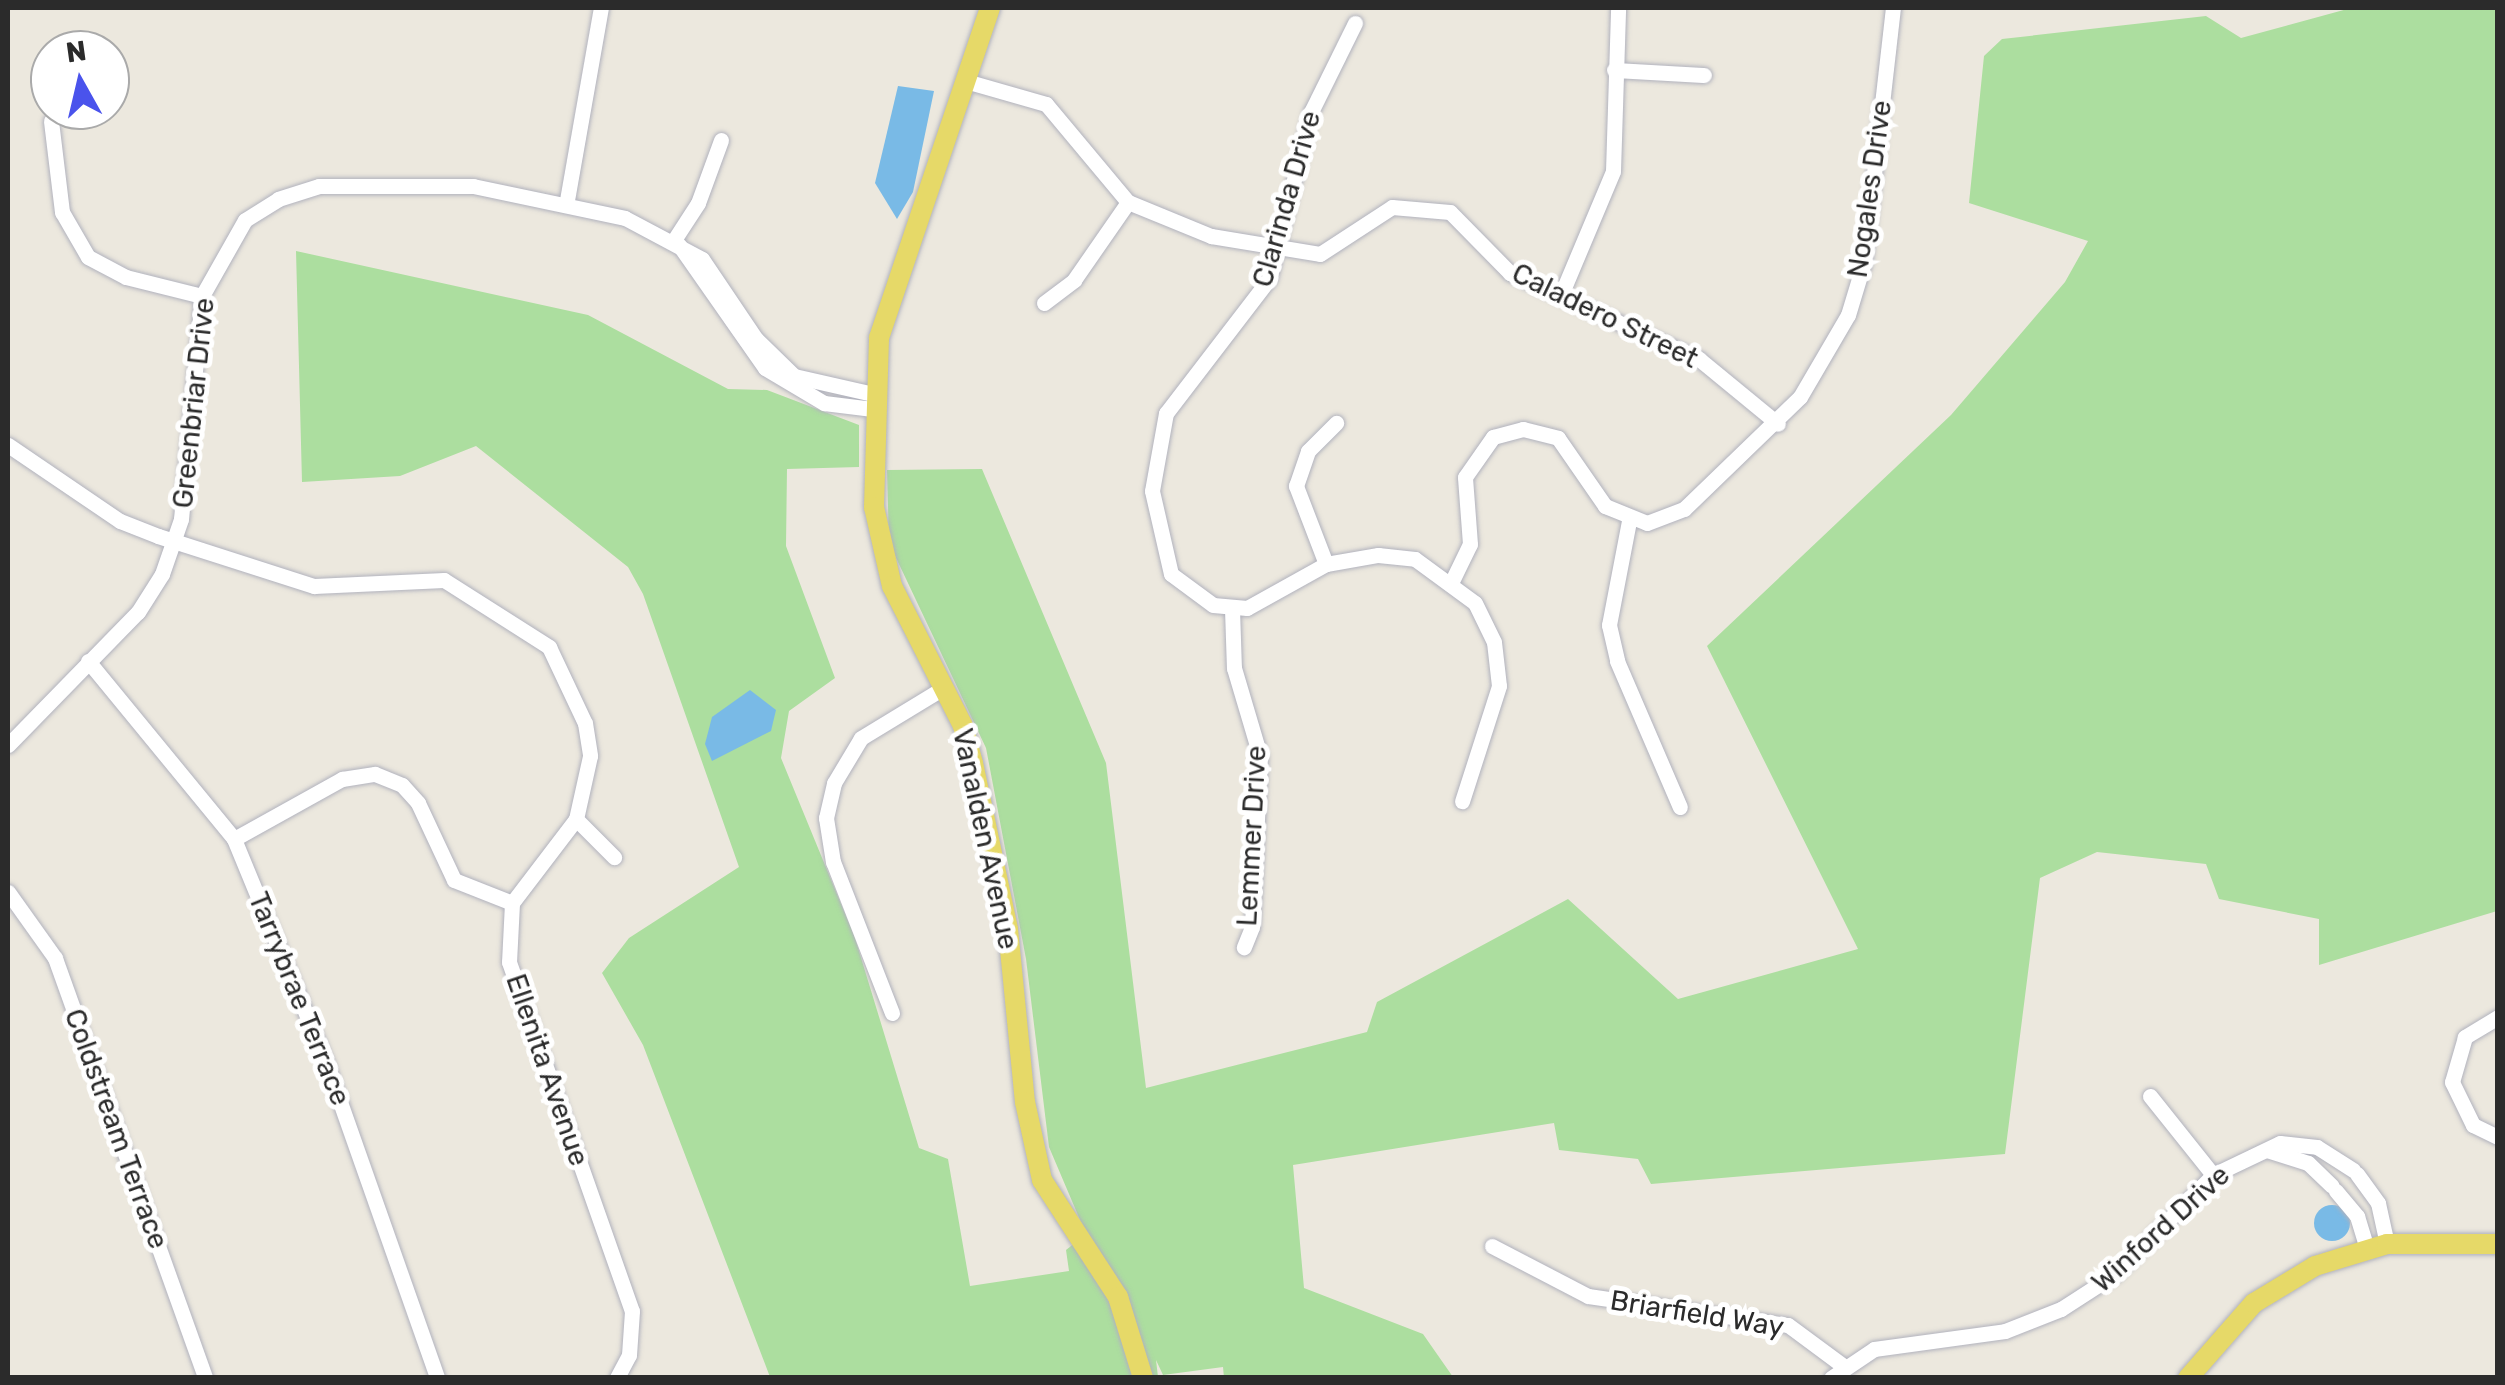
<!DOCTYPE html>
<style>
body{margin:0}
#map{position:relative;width:2505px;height:1385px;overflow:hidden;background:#ece8de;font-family:Rubik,sans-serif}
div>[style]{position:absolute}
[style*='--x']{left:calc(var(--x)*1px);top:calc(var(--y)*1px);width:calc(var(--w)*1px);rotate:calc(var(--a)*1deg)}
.green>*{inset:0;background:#acde9f}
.water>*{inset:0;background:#79bae6}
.round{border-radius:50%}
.roads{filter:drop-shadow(0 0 2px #b1b2bd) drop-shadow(0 0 2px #b1b2bd)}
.minor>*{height:15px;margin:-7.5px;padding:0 7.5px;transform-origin:7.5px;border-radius:7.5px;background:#fff}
.major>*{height:20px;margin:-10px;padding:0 10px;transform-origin:10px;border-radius:10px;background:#e6d968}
span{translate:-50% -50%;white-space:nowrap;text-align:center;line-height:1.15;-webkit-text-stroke:10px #fff;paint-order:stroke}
.street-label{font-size:28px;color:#2b2b2b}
.frame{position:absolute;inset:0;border:10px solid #2b2b2b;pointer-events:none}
.north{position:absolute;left:30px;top:30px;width:100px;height:100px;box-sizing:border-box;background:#fff;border:2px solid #aaa;border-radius:50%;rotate:352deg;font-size:28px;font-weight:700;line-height:40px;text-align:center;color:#2b2b2b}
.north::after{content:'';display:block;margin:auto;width:35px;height:45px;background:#4a53ec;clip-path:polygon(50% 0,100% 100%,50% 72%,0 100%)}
</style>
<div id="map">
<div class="green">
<i style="clip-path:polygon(2351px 8px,2497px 9px,2497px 911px,2319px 965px,2319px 919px,2219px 899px,2206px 864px,2097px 852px,2040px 878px,2005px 1154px,1651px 1184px,1638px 1159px,1559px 1150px,1554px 1123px,1293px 1165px,1304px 1288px,1423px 1334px,1453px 1377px,1224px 1378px,1223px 1367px,1163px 1375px,1156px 1360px,1158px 1377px,770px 1377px,643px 1045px,602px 973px,629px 938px,739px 867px,643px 594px,628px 567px,476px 446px,400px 476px,302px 482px,296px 251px,588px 315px,728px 389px,767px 390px,859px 425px,859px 467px,787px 469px,786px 546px,835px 678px,789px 711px,781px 758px,855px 938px,919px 1148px,948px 1159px,970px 1286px,1069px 1271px,1066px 1250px,1086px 1234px,1049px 1147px,1026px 959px,986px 748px,889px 543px,887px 470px,982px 469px,1106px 763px,1146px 1088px,1367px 1032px,1377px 1002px,1568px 899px,1678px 999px,1858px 949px,1707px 646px,1951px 415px,2065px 282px,2088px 241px,1969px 203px,1984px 56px,2002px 39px,2206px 16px,2241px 38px)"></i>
</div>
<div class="water">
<i style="clip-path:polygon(898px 86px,934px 91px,913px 192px,897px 219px,875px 183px)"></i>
<i style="clip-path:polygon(750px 690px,776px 710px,771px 731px,712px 761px,705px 744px,712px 717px)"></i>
<i class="round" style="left:2314px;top:1205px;width:36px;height:36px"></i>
</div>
<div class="roads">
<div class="minor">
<i style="--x:1355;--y:23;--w:99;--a:116.3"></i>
<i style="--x:1311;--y:112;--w:172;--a:104.1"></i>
<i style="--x:1269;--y:279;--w:169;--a:127.5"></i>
<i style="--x:1166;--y:413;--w:79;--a:100.2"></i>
<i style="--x:1152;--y:491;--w:85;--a:77.1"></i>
<i style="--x:1171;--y:574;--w:52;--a:36.4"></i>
<i style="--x:1213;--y:605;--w:34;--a:5"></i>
<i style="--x:1247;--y:608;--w:90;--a:-29.1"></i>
<i style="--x:1326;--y:564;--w:53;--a:-9.8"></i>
<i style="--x:1378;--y:555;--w:37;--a:6"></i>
<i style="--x:1415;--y:559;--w:74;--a:36.3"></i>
<i style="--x:1475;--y:603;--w:43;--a:64"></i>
<i style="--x:1494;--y:642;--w:44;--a:83.5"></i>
<i style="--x:1499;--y:686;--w:121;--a:107.8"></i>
<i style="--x:1614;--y:70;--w:90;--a:3.2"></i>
<i style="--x:969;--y:82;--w:80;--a:15.9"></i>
<i style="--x:1046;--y:104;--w:128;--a:50.1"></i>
<i style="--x:1128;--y:202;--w:90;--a:22.3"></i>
<i style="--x:1211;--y:236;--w:110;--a:9.4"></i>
<i style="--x:1320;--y:254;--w:86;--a:-33.1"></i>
<i style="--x:1392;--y:207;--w:58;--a:4.9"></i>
<i style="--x:1450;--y:212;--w:86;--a:45.5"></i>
<i style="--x:1510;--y:273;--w:208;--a:24.5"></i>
<i style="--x:1699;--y:359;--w:102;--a:39.4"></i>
<i style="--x:51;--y:121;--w:92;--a:83.1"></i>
<i style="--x:62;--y:212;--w:52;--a:60"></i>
<i style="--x:88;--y:257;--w:43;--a:27.8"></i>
<i style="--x:126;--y:277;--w:78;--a:14"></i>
<i style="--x:567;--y:200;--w:195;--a:-80"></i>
<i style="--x:674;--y:240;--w:44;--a:-57"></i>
<i style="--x:698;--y:203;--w:67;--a:-69.9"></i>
<i style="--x:679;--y:245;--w:150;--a:55"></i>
<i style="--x:765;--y:368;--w:69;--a:30.7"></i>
<i style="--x:824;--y:403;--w:49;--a:7"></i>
<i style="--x:1561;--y:295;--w:134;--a:-67.2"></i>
<i style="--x:1613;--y:171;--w:163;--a:-88.2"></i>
<i style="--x:1044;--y:303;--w:38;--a:-37"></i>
<i style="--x:1074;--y:280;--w:95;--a:-55.3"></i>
<i style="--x:8;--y:445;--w:135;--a:34.2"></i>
<i style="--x:120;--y:521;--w:41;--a:21.5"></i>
<i style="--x:158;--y:536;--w:164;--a:17.8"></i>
<i style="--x:314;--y:586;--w:130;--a:-2.6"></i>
<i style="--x:444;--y:580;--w:125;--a:32.5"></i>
<i style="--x:549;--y:647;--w:84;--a:64.7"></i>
<i style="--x:585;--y:723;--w:33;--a:81"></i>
<i style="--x:590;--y:756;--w:65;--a:102.5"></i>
<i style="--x:576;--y:819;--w:106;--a:127.3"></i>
<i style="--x:512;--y:903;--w:59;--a:92.9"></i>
<i style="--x:509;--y:962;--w:370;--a:70.6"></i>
<i style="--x:632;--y:1311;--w:44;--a:93.9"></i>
<i style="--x:629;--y:1355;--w:26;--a:118"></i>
<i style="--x:1629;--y:521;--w:106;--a:100.9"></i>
<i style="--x:1609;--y:625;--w:37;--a:77"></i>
<i style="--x:1617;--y:661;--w:159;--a:66.7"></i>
<i style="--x:1326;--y:564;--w:84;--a:-111"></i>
<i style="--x:1296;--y:486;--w:37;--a:-71"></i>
<i style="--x:1308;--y:451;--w:40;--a:-45"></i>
<i style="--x:1452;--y:581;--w:41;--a:-64.1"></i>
<i style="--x:1470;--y:544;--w:67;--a:-94.3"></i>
<i style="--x:1465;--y:477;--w:49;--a:-55"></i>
<i style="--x:1493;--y:437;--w:31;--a:-15"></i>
<i style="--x:1523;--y:429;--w:36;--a:14"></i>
<i style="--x:1558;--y:438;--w:83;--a:55.3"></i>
<i style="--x:1605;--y:506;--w:45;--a:22"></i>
<i style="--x:1647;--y:523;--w:40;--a:-21"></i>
<i style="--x:1684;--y:509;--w:161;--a:-44"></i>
<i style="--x:1800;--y:397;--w:95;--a:-59.7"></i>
<i style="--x:1848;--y:315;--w:55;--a:-73.2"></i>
<i style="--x:1864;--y:262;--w:256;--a:-83.5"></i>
<i style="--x:1232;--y:609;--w:59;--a:88.1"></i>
<i style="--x:1234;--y:668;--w:92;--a:73.5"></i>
<i style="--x:1260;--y:756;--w:171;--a:92.7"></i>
<i style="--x:1252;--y:927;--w:22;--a:112"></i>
<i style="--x:88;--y:661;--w:230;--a:50.6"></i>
<i style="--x:234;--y:839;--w:241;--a:67.6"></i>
<i style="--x:326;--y:1062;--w:335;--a:70.6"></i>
<i style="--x:8;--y:745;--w:186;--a:-45.7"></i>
<i style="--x:138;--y:612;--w:45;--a:-57.7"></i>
<i style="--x:162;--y:574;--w:58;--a:-70.9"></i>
<i style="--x:181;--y:519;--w:224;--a:-84.6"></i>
<i style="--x:202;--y:296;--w:87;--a:-60.5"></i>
<i style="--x:245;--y:220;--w:39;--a:-32"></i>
<i style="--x:278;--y:199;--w:43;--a:-17.6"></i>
<i style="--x:319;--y:186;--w:154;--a:0"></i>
<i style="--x:473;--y:186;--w:155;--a:11.9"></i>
<i style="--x:625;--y:218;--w:87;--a:28"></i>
<i style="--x:702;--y:259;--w:97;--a:56"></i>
<i style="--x:756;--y:339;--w:53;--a:44.2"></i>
<i style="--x:794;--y:376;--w:81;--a:12.8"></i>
<i style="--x:576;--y:819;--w:54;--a:45"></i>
<i style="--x:234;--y:839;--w:124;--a:-29.1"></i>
<i style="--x:342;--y:779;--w:33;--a:-9"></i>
<i style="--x:375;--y:774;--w:29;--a:22"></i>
<i style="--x:402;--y:785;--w:24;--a:48"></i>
<i style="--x:418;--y:803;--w:85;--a:64.9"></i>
<i style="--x:454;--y:880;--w:62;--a:21.6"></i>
<i style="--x:8;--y:892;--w:81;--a:54.5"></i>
<i style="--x:55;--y:958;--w:446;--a:70.3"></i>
<i style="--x:892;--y:1013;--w:162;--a:-111.3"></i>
<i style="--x:833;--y:862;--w:45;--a:-99"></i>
<i style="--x:826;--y:818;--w:36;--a:-77"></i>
<i style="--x:834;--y:783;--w:52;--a:-59"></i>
<i style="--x:861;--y:738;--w:98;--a:-31.3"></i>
<i style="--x:2498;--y:1017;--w:39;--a:149"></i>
<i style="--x:2465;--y:1037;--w:47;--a:106.1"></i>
<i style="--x:2452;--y:1082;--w:48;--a:64"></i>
<i style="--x:2473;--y:1125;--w:28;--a:26"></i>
<i style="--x:2150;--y:1096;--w:101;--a:51.4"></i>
<i style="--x:2267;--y:1150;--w:43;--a:17.6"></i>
<i style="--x:2308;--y:1163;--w:33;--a:44"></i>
<i style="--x:2357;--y:1174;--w:36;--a:54"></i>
<i style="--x:2378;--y:1203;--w:42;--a:77.6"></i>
<i style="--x:2336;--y:1191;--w:33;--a:50"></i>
<i style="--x:2357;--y:1216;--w:34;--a:73"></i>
<i style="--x:1492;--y:1246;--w:108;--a:27.5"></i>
<i style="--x:1588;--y:1296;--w:202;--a:8.3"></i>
<i style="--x:1788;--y:1325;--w:67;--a:36.5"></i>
<i style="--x:1831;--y:1378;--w:52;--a:-34"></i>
<i style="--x:1874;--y:1349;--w:132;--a:-7.8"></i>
<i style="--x:2005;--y:1331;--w:60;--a:-21.4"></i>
<i style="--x:2061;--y:1309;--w:64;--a:-32.9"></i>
<i style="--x:2115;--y:1274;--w:139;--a:-45.3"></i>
<i style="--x:2213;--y:1175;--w:74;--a:-25.5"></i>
<i style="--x:2280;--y:1143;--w:37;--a:6"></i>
<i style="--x:2317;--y:1147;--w:43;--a:32.6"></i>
</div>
<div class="major">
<i style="--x:990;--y:8;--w:348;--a:108.6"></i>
<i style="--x:879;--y:338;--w:169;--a:91.7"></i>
<i style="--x:874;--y:507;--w:81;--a:77.2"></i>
<i style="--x:892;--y:586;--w:157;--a:63.1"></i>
<i style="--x:963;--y:726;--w:38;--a:75"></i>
<i style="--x:973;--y:763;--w:170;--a:78.1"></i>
<i style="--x:1008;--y:929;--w:174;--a:84.4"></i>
<i style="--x:1025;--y:1102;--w:80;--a:77.7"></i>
<i style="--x:1042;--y:1180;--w:140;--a:57"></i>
<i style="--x:1118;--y:1297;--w:85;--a:72.8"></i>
<i style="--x:2188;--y:1378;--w:100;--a:-48.7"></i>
<i style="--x:2254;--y:1303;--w:71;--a:-31.2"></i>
<i style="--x:2315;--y:1266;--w:75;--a:-17"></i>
<i style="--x:2387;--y:1244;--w:111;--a:0"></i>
</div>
</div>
<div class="street-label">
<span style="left:1870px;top:189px;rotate:-82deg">Nogales Drive</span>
<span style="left:1287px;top:199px;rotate:-74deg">Clarinda Drive</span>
<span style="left:1605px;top:316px;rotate:26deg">Caladero Street</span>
<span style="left:194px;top:403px;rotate:-84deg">Greenbriar Drive</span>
<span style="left:1252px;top:836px;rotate:-87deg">Lemmer Drive</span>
<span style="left:985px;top:839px;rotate:78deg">Vanalden Avenue</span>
<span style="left:299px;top:999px;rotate:68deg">Tarrybrae Terrace</span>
<span style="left:547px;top:1070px;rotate:71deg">Ellenita Avenue</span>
<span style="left:116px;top:1129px;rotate:70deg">Coldstream Terrace</span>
<span style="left:2161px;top:1229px;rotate:-42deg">Winford Drive</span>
<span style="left:1697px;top:1314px;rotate:9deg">Briarfield Way</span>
</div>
<div class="frame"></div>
<div class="north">N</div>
</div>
